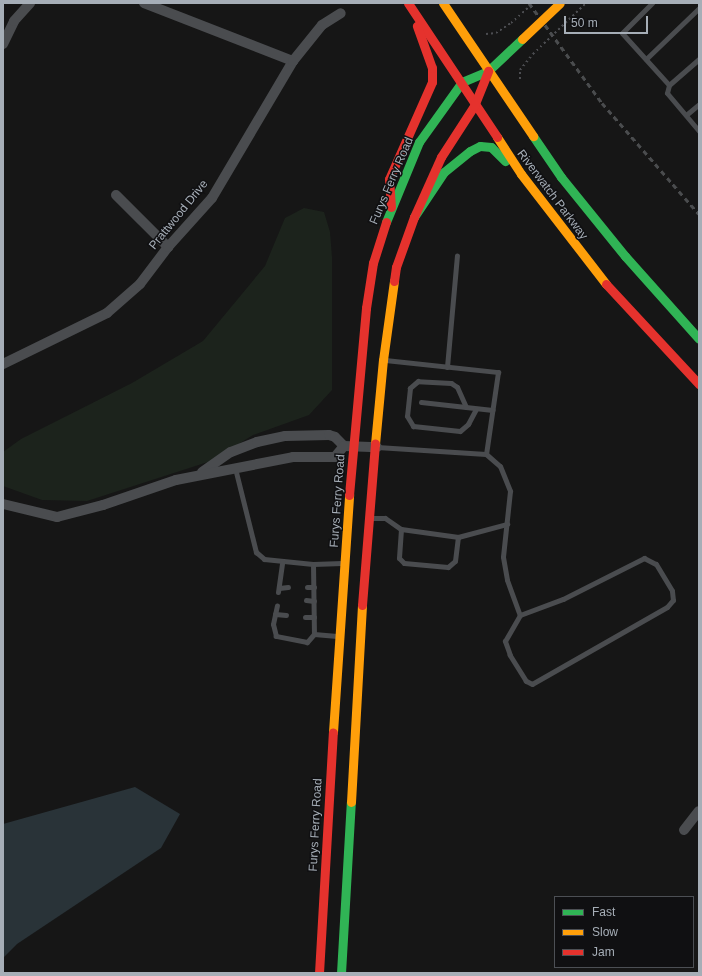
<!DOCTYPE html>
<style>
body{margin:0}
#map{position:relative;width:702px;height:976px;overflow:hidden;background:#161616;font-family:Helvetica,sans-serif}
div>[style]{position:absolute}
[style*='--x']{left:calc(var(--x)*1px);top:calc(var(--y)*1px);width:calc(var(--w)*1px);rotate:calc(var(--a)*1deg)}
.green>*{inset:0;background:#1c231c}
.water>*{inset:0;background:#293338}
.path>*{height:2px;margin-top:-1px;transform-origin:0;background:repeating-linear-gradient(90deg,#4c4d51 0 2px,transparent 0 5px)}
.lane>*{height:5px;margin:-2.5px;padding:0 2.5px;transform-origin:2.5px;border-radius:2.5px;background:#4a4c4f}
.street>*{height:10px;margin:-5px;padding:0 5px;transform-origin:5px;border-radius:5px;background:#4a4c4f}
.fast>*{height:9px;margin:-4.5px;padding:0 4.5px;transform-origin:4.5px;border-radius:4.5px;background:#30b455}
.slow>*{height:9px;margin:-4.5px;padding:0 4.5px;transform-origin:4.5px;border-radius:4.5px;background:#ff9f0a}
.jam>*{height:9px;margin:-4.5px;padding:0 4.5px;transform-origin:4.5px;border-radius:4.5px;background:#e5322d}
.rail>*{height:3px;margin-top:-1.5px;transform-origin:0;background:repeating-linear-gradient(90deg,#4a4c4e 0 5px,transparent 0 9px)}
.path-bridge>*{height:2px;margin-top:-1px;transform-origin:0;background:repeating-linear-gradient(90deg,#4c4d51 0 2px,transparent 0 5px)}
.slow-bridge>*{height:9px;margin:-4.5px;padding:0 4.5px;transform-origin:4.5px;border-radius:4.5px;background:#ff9f0a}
span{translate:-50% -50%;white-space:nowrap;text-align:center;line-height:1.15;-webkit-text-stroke:3px #101012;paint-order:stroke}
.street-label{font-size:12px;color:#a6aeb7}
.frame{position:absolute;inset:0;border:4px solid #a6aeb7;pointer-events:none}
.legend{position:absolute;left:554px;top:896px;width:140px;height:72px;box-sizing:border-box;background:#101012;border:1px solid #4c4f54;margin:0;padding:5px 7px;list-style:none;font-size:12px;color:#a6aeb7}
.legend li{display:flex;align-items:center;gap:8px;height:20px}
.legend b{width:20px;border:1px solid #4c4f54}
.scale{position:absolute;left:564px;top:16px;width:84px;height:18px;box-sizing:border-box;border:2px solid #a6aeb7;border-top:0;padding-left:5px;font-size:12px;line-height:14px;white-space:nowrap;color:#a6aeb7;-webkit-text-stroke:3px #101012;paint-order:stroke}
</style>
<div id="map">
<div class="green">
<i style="clip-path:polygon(304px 208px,324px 212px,330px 232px,332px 257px,332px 390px,309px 415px,253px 435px,211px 461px,87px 501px,42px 500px,3px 486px,3px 452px,21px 439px,132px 383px,203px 341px,265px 266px,285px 218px)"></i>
</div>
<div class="water">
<i style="clip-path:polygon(135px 787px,180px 814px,161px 848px,17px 944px,3px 958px,3px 824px)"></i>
</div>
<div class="path">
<i style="--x:486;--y:34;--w:10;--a:-6"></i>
<i style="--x:496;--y:33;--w:18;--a:-34"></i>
<i style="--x:520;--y:79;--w:9;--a:-90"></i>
<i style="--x:520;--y:70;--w:21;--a:-51"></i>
</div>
<div class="lane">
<i style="--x:652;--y:3;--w:42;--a:135"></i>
<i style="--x:622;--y:33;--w:70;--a:47.9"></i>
<i style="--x:669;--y:85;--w:8;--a:104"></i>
<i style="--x:667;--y:93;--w:50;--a:49.9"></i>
<i style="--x:646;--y:59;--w:74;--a:-43.9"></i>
<i style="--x:669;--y:85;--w:40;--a:-41"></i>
<i style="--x:686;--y:115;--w:17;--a:-40"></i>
<i style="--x:385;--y:360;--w:114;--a:6.1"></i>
<i style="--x:498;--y:372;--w:83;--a:98.3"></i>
<i style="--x:447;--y:367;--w:112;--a:-84.9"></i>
<i style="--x:421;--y:402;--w:72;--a:6.3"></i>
<i style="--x:466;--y:407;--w:22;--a:-114"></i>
<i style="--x:457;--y:387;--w:7;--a:-146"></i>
<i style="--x:451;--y:383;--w:33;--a:-177"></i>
<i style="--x:418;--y:381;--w:11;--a:139"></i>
<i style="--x:410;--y:388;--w:28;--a:96"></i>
<i style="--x:407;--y:416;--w:12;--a:59"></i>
<i style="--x:413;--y:426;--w:47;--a:6.1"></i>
<i style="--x:460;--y:431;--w:11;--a:-41"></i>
<i style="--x:468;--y:424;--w:17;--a:-62"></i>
<i style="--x:377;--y:447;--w:109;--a:3.7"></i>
<i style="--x:486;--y:454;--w:18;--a:41"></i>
<i style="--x:500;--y:466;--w:27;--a:68"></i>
<i style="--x:510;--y:491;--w:66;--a:96.1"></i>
<i style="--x:503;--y:557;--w:23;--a:80"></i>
<i style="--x:507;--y:580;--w:37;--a:70"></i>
<i style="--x:520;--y:615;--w:46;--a:-20.4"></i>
<i style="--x:563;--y:599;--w:91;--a:-26.8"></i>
<i style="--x:644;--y:558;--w:13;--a:27"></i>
<i style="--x:656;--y:564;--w:31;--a:59"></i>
<i style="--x:672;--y:591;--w:9;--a:84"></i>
<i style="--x:673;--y:600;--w:9;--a:131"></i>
<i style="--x:667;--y:607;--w:155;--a:150.3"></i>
<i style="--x:532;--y:684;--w:7;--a:-153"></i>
<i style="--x:526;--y:681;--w:31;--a:-122"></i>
<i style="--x:510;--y:655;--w:15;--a:-110"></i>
<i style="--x:505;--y:641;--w:30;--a:-60"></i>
<i style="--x:235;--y:468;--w:87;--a:76"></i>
<i style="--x:256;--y:552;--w:11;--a:41"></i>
<i style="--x:264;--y:559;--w:49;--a:5.8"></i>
<i style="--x:313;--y:564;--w:70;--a:89.2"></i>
<i style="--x:314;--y:634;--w:11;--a:131"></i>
<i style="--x:307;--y:642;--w:32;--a:-169"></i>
<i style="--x:276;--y:636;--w:12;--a:-104"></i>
<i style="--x:273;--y:624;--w:19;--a:-78"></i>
<i style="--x:370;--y:518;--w:15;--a:0"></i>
<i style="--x:385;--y:518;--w:19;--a:35"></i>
<i style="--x:401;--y:529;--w:29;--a:94"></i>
<i style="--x:399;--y:558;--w:7;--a:45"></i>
<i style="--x:404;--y:563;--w:44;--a:5.2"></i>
<i style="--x:448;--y:567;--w:9;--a:-41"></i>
<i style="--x:455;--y:561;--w:24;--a:-83"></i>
<i style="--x:458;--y:537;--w:51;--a:-14.9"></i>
<i style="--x:401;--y:529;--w:58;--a:8"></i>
<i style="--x:313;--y:564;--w:29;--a:-2"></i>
<i style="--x:307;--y:587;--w:7;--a:0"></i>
<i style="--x:279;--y:588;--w:9;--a:-6"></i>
<i style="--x:278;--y:592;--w:30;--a:-82"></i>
<i style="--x:306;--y:600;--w:8;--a:7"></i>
<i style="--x:275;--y:614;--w:11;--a:5"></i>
<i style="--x:305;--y:617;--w:9;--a:0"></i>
<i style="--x:314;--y:634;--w:23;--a:5"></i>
</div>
<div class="street">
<i style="--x:144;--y:3;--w:160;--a:21.3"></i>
<i style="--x:3;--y:44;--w:25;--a:-64"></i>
<i style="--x:14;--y:21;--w:24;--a:-48"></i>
<i style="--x:116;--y:195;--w:74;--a:45"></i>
<i style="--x:3;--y:364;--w:116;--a:-26.1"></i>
<i style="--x:107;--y:313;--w:44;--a:-41.3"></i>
<i style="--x:140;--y:284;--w:46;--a:-52.9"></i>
<i style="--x:168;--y:247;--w:66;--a:-48.1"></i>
<i style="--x:212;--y:198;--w:159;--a:-59.4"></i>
<i style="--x:293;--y:61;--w:46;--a:-51.1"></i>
<i style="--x:322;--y:25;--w:22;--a:-32"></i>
<i style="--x:202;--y:472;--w:35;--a:-35"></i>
<i style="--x:231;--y:452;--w:28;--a:-21"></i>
<i style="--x:257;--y:442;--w:29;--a:-12"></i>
<i style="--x:285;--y:436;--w:44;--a:-1.3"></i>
<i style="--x:329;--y:435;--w:6;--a:18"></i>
<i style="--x:335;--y:437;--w:13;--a:45"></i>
<i style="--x:344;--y:446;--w:33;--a:2"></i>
<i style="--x:3;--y:504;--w:56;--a:13.5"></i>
<i style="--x:57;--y:517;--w:48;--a:-14.6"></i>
<i style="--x:103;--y:505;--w:77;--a:-18.9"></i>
<i style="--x:176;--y:480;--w:119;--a:-11.1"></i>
<i style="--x:293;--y:457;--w:42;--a:0"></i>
<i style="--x:335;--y:457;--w:14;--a:-51"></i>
<i style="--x:684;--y:830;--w:24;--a:-52"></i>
</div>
<div class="fast">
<i style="--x:533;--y:136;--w:50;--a:55.7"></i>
<i style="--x:561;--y:177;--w:102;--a:51"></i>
<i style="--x:625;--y:256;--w:111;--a:48.3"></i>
<i style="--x:414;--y:217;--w:54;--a:-56.3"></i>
<i style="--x:444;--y:172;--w:33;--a:-39"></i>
<i style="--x:470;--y:151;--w:11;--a:-27"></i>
<i style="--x:480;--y:146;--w:11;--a:5"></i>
<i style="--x:491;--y:147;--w:20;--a:45"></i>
<i style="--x:386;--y:222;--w:87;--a:-67.6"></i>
<i style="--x:419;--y:142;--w:74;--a:-54.4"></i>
<i style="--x:462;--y:82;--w:28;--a:-23"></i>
<i style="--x:488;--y:71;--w:47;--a:-43.3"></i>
<i style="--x:341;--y:973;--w:171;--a:-86.7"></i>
</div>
<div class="slow">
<i style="--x:443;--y:3;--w:161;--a:55.9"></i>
<i style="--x:497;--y:137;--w:44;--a:57"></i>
<i style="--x:521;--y:174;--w:139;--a:52.3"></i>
<i style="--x:375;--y:444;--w:84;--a:-84.6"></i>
<i style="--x:383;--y:360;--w:80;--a:-82.1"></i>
<i style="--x:333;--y:732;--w:238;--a:-86.1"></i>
<i style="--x:351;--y:802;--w:197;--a:-86.8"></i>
</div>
<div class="jam">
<i style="--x:408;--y:3;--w:161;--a:56.4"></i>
<i style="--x:391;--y:207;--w:28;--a:-94"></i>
<i style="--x:389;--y:179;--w:106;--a:-66.1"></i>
<i style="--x:432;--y:82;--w:14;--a:-90"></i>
<i style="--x:432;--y:68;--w:45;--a:-109.7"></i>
<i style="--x:394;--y:281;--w:14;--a:-82"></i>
<i style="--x:396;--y:267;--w:53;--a:-70.2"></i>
<i style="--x:414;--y:217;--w:66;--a:-65.8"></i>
<i style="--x:441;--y:157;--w:61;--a:-57.1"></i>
<i style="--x:474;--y:106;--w:38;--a:-68"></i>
<i style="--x:606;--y:284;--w:137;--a:47.1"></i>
<i style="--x:349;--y:495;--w:188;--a:-84.8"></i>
<i style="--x:366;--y:308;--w:46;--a:-81.2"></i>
<i style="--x:373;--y:263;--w:43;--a:-72.4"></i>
<i style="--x:362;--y:605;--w:162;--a:-85.4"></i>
<i style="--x:319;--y:973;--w:241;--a:-86.7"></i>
</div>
<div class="rail">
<i style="--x:529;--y:3;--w:124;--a:53.9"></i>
<i style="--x:602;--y:103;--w:147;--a:48.9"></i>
</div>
<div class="path-bridge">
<i style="--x:511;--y:23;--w:30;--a:-42"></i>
<i style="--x:533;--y:54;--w:74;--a:-43.9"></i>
</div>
<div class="slow-bridge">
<i style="--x:522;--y:39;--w:52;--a:-43.5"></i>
</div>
<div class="street-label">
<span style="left:392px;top:181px;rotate:-67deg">Furys Ferry Road</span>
<span style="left:552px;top:195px;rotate:53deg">Riverwatch Parkway</span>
<span style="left:179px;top:215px;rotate:-51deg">Prattwood Drive</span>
<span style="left:338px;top:501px;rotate:-86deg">Furys Ferry Road</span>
<span style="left:316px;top:825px;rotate:-87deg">Furys Ferry Road</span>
</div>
<div class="frame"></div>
<ul class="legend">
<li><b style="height:5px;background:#30b455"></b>Fast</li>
<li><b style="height:5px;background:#ff9f0a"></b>Slow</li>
<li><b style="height:5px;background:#e5322d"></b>Jam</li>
</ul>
<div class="scale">50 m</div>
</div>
